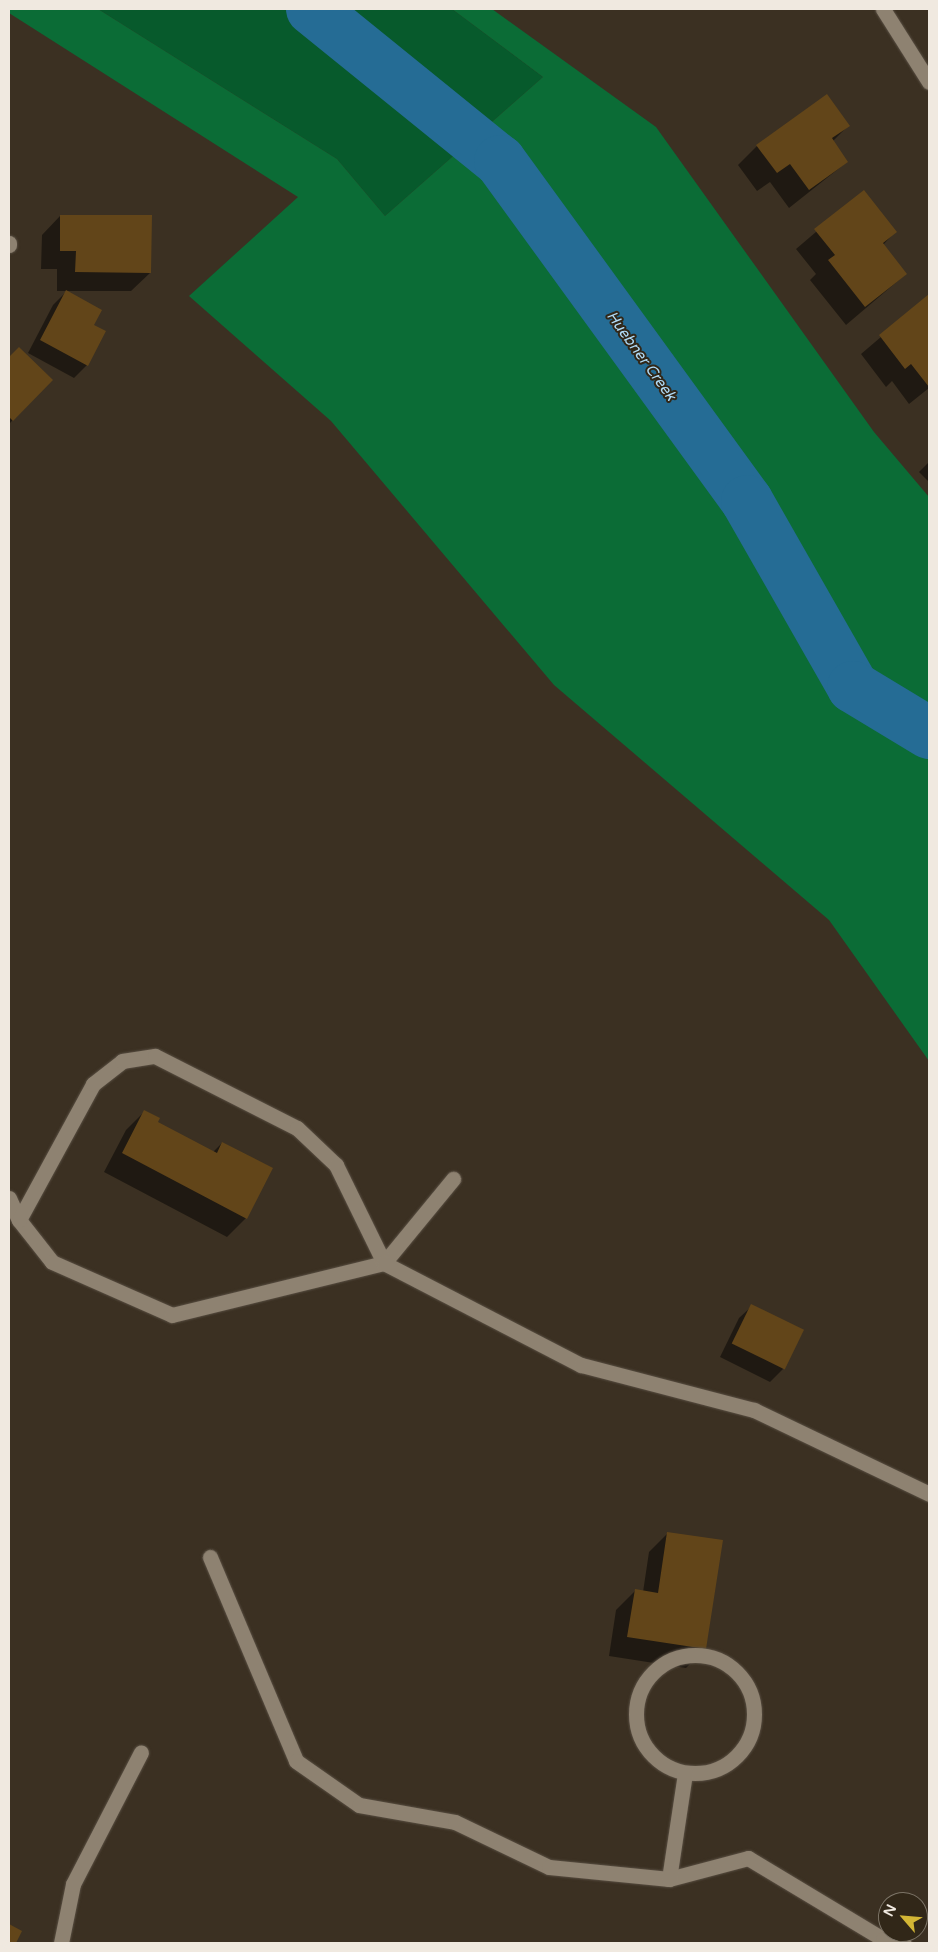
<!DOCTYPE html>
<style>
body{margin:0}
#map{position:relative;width:938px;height:1952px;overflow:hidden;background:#3b3022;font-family:"Varela Round",sans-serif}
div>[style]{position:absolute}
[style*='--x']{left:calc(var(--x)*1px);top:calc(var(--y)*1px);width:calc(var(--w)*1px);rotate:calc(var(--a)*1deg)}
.green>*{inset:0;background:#075a2c}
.forest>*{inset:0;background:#0b6c36}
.shadow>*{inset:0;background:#0007}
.river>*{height:52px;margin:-26px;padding:0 26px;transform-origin:26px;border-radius:26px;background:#256c95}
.building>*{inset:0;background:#624519;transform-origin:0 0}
.roads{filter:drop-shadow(0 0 1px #584e42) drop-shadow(0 0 1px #584e42)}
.minor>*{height:15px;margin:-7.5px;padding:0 7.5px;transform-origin:7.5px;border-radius:7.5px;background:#8e8271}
.minor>.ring{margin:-7.5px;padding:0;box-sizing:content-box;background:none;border:15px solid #8e8271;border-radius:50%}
span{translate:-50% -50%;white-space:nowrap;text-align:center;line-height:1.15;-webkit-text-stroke:4px #312718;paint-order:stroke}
.water-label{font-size:15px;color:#b0dbf7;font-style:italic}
.frame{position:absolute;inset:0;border:10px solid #f0e9e0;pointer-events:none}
.north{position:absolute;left:878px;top:1892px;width:50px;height:50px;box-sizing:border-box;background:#312718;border:1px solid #7d7568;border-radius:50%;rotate:297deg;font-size:14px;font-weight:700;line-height:20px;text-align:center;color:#f0e9e0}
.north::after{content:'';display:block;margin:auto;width:18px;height:22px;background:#d3b635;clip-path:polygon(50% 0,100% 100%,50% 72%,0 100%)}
</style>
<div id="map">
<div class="green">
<i style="clip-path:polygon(98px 9px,452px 9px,543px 77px,385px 216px,337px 159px)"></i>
</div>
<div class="forest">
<i style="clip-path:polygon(9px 9px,98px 9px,337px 159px,385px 216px,543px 77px,452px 9px,492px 9px,656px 127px,874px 432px,929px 497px,929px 1061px,829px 920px,554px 685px,331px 421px,189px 296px,298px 197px,9px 13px)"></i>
</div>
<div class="shadow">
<i style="clip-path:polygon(848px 126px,832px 142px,847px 162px,789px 208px,770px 182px,757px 191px,738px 165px,757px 146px)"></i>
<i style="clip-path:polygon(864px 191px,895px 232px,883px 245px,906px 274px,846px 325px,810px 280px,816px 274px,796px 249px)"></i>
<i style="clip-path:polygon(60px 216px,150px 273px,131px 291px,57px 291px,57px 269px,41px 269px,42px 235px)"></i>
<i style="clip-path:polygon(66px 292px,92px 325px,87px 365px,74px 378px,28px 353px,53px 305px)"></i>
<i style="clip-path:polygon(929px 296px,929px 388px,909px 404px,892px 381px,886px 387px,861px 354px)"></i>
<i style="clip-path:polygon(19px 348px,51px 380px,9px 424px,9px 359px)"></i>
<i style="clip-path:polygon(929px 462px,929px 482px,919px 472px)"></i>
<i style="clip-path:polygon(145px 1111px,156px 1122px,213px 1152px,222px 1143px,271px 1169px,246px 1218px,227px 1237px,104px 1172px,126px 1130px)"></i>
<i style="clip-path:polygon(752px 1306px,783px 1369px,770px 1382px,720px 1357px,739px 1318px)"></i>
<i style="clip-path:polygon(667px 1534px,705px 1649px,686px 1668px,609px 1656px,616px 1610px,635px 1591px,643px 1592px,649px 1552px)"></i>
</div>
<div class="river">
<i style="--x:312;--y:9;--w:242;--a:39"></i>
<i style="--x:500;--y:161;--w:420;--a:54"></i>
<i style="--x:747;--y:501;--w:214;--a:60.3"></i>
<i style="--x:853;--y:687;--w:89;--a:31.2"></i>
</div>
<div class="building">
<i style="clip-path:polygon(827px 94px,850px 126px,832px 138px,848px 162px,809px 190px,790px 164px,777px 173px,756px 145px)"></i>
<i style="clip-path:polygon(864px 190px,897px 232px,883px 243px,907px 274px,865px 307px,828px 260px,835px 255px,814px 229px)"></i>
<i style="clip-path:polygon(60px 215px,152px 215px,151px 273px,75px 272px,76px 251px,60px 251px)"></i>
<i style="clip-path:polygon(66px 290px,102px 310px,94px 325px,106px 331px,88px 366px,40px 340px)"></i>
<i style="clip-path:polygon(929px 294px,929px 387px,911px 364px,905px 369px,879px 335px)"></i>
<i style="clip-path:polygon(19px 347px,53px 380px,13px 421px,9px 417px,9px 357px)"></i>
<i style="clip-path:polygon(144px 1110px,160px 1118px,158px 1122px,217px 1153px,222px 1142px,273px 1168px,247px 1219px,122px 1153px)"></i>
<i style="left:751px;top:1304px;width:59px;height:44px;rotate:26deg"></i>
<i style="clip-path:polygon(667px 1532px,723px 1540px,706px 1649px,627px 1637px,635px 1589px,658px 1593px)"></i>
<i style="clip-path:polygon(9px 1924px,22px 1931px,16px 1943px,9px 1943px)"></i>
</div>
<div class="roads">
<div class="minor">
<i style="--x:883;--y:9;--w:86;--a:57.8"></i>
<i style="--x:9;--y:243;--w:2;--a:90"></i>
<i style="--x:9;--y:1198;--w:24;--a:66"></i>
<i style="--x:19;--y:1220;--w:53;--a:51.8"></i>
<i style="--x:52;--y:1262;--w:131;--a:23.8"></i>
<i style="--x:172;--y:1315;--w:218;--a:-13.8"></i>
<i style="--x:384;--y:1263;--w:109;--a:-50.6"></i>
<i style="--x:19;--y:1220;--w:155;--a:-61.4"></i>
<i style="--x:93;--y:1084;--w:37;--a:-38"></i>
<i style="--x:122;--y:1061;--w:33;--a:-9"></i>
<i style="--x:155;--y:1056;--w:159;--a:26.9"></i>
<i style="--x:297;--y:1128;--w:54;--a:43.5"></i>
<i style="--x:336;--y:1165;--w:109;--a:63.9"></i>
<i style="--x:384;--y:1263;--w:222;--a:27.4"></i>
<i style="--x:581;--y:1365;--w:179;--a:14.6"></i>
<i style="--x:754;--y:1410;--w:194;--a:25.6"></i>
<i style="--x:210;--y:1557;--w:221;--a:67.1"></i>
<i style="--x:296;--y:1761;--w:77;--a:34.9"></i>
<i style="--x:359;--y:1805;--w:97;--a:10"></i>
<i style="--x:455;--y:1822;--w:104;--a:25.6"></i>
<i style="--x:549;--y:1867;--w:121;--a:5.7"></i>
<i style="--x:669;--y:1879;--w:82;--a:-14.9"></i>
<i style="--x:748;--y:1858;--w:157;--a:31"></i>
<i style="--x:883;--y:1939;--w:21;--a:11"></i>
<i class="ring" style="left:636px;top:1655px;width:103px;height:103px"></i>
<i style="--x:669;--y:1879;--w:107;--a:-81.4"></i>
<i style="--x:61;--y:1943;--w:60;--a:-78.5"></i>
<i style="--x:73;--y:1884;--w:148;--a:-62.7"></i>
</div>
</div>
<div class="water-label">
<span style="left:641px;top:356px;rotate:54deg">Huebner Creek</span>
</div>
<div class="frame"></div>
<div class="north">N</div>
</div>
